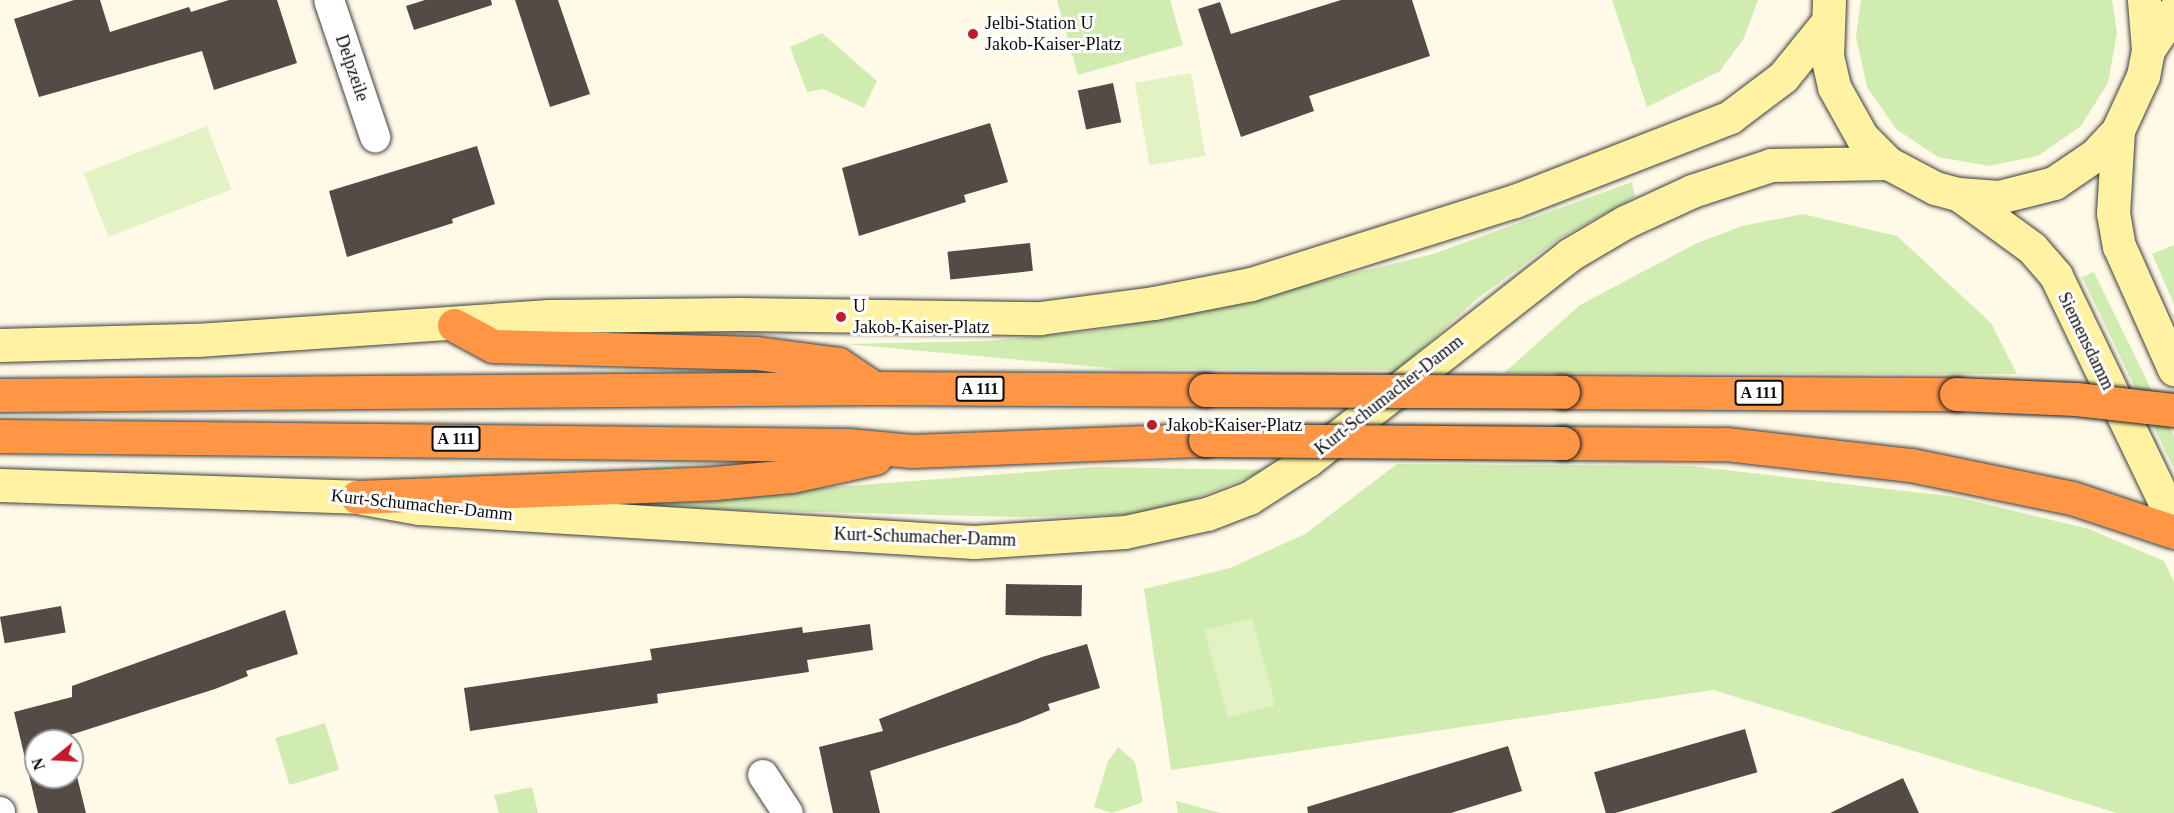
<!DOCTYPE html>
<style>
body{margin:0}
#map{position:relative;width:2174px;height:813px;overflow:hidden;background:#fffae8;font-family:Georgia,serif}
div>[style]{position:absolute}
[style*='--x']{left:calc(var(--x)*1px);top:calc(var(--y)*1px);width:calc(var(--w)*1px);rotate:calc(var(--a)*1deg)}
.green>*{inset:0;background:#d0ecb0;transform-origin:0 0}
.pitch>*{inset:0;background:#e3f2c2;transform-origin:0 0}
.building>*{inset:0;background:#544b46;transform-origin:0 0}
.roads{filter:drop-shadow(0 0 2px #3e3e3e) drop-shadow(0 0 2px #3e3e3e)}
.minor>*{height:30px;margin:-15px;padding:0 15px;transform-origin:15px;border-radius:15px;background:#fff}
.secondary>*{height:33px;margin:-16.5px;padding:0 16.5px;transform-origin:16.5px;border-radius:16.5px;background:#fff3a3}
.motorway>*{height:33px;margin:-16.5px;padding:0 16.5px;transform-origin:16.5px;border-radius:16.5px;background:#ff9646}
.bridges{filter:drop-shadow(0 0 2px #1c1c1c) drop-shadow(0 0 2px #1c1c1c)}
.motorway-bridge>*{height:33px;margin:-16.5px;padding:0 16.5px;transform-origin:16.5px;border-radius:16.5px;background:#ff9646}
.dots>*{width:16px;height:16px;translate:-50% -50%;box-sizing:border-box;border:3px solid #fff;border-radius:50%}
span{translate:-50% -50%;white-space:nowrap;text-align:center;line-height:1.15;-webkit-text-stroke:6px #fff;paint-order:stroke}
.shield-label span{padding:2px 4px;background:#fff;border:2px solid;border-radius:4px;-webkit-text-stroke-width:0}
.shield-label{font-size:16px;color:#0b0b0b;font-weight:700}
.poi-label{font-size:18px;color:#0b0b0b}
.left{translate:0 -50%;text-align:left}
.street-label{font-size:18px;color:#0b0b0b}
.north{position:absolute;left:24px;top:729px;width:60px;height:60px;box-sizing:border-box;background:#fff;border:2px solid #9d9d9d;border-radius:50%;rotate:252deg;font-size:16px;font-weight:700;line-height:24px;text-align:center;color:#0b0b0b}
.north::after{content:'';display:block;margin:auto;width:21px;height:27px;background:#c41926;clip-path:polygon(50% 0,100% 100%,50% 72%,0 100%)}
</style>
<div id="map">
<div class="green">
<i style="clip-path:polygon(1057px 0,1170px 0,1183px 45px,1078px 75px)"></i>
<i style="clip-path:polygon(1612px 0,1758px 0,1744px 38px,1720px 71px,1647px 107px)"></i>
<i style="clip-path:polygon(1861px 0,2112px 0,2117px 33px,2108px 83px,2081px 126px,2038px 156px,1989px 166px,1938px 157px,1896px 129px,1867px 87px,1856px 37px)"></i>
<i style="clip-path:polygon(822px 33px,877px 81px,864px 108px,823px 89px,807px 92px,790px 47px)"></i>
<i style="clip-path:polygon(1632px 182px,1635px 197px,1560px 238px,1478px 298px,1398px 370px,1120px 369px,845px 344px,988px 341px,1093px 331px,1195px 312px,1433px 254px)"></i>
<i style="clip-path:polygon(1803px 214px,1897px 236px,1991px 323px,2017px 374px,1504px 373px,1580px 305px,1695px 244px,1742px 226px)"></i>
<i style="clip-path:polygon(2174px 245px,2174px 304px,2152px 254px)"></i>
<i style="clip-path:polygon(2094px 272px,2174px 436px,2174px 469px,2082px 277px)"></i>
<i style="clip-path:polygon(1397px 464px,1691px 466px,1957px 497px,2089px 529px,2164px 561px,2174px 582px,2174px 813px,2117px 813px,1713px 690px,1171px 770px,1144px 589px,1230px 568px,1305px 534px)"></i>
<i style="clip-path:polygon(1095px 467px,1267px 470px,1188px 501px,1128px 515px,1017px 517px,586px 506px)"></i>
<i style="left:325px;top:723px;width:49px;height:52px;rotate:73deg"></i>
<i style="clip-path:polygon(1118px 747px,1135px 762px,1143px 802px,1112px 813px,1094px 807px,1108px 761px)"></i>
<i style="clip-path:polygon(532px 787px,538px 813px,499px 813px,494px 795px)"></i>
<i style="clip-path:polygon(1176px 801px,1221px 813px,1178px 813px)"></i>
</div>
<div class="pitch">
<i style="left:1191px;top:73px;width:84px;height:57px;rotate:80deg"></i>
<i style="left:207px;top:126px;width:68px;height:132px;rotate:69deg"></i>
<i style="left:1252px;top:618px;width:90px;height:49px;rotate:75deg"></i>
</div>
<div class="building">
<i style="clip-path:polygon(74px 0,100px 0,110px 32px,189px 7px,191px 12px,229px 0,277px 0,297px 63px,214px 90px,202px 51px,39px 97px,14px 19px)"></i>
<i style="clip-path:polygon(425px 0,491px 0,492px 5px,414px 30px,406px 6px)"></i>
<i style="clip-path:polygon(515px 0,558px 0,590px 94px,550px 107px)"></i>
<i style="clip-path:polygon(1341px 0,1412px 0,1430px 56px,1309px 96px,1314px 111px,1241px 137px,1198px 9px,1220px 2px,1231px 34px)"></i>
<i style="left:1113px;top:83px;width:40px;height:36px;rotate:78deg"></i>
<i style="clip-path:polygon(990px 123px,1008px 182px,964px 195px,966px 202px,859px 236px,842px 168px)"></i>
<i style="clip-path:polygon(477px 146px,495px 204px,452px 219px,453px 223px,347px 257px,329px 191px)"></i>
<i style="left:1030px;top:243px;width:28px;height:83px;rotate:84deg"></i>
<i style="left:1006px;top:584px;width:76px;height:31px;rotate:1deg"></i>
<i style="left:61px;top:606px;width:27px;height:62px;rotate:80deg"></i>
<i style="clip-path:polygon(285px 610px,298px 654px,246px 671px,248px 676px,215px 689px,67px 736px,68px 741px,36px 741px,36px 777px,72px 777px,72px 756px,86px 813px,38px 813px,14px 712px,72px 697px,72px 686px)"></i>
<i style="clip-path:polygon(870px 624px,873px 650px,807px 660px,809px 672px,657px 694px,658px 703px,470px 731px,464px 688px,652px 660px,650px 649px,802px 627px,803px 633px)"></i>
<i style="clip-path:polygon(1087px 644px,1100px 688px,1048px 704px,1050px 710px,1018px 723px,870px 771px,880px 813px,833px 813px,819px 747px,883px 731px,879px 719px,1042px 657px)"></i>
<i style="left:1745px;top:729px;width:45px;height:157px;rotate:74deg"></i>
<i style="clip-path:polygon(1508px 746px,1522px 791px,1451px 813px,1308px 813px,1307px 807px)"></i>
<i style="clip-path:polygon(1903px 778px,1919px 813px,1830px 813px,1865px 796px)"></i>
</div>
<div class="roads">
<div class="minor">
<i style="--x:329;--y:0;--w:145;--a:71.4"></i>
<i style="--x:763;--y:775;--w:45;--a:56.7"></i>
<i style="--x:0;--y:812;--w:1;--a:90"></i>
</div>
<div class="secondary">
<i style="--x:1829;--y:0;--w:56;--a:92"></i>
<i style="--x:1827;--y:56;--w:32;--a:77"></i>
<i style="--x:1834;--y:87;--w:57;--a:60.8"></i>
<i style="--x:1862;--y:137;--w:37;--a:45"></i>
<i style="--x:1888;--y:163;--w:53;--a:28"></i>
<i style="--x:1935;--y:188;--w:24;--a:15"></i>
<i style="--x:1958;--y:194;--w:41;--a:4.2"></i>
<i style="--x:1999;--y:197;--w:57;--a:-14.3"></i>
<i style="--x:2054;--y:183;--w:50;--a:-34.3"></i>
<i style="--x:2095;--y:155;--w:34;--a:-47"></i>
<i style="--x:2118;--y:130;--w:60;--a:-65.2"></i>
<i style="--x:2143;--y:76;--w:26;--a:-79"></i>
<i style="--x:2148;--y:50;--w:50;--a:-94.6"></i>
<i style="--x:2148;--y:50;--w:47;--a:-56.3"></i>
<i style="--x:2118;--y:130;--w:83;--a:93.4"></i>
<i style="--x:2113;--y:213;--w:34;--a:80"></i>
<i style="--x:2119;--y:246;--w:135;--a:65.9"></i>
<i style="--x:1958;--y:194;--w:92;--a:36.1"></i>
<i style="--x:2032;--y:248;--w:37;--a:49"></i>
<i style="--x:2056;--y:276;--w:272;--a:64.3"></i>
<i style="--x:0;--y:345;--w:197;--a:-1.5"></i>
<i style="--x:197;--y:340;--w:353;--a:-3.9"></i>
<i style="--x:549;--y:316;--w:191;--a:-0.6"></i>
<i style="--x:740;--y:314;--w:300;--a:0.8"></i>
<i style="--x:1040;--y:318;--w:115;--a:-7.5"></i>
<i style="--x:1154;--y:303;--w:99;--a:-11.1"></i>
<i style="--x:1251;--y:284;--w:277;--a:-17.5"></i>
<i style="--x:1515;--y:201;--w:231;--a:-21.3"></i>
<i style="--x:1730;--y:117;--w:66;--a:-37"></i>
<i style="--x:1783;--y:77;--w:68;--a:-50.9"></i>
<i style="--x:0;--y:485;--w:357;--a:1.9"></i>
<i style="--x:357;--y:497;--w:63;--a:10.1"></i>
<i style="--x:419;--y:508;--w:556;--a:3.51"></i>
<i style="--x:974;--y:542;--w:151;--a:-3.8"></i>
<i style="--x:1125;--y:532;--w:84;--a:-12.4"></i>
<i style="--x:1207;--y:514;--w:45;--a:-20.9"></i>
<i style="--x:1249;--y:498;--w:70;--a:-32.8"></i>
<i style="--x:1308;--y:460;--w:332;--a:-38.1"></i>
<i style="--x:1569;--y:255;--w:65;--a:-30.5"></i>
<i style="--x:1625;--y:222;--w:74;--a:-24.8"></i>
<i style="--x:1692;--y:191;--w:83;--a:-18.2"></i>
<i style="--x:1771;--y:165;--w:117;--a:-1"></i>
</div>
<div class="motorway">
<i style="--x:454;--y:325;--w:44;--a:28.3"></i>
<i style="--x:493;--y:346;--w:263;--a:1.5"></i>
<i style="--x:756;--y:353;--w:83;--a:7.6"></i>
<i style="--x:838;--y:364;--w:43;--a:33.7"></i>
<i style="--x:1563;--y:392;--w:393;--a:0.3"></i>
<i style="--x:0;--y:395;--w:874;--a:-0.46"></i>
<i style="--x:874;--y:388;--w:331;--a:0.3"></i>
<i style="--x:0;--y:436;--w:848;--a:0.61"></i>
<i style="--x:848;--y:445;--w:64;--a:5.4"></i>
<i style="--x:912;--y:451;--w:293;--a:-2.2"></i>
<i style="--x:1563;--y:443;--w:163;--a:0.4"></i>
<i style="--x:1726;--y:444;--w:186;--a:6.5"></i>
<i style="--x:1911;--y:465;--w:164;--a:11.6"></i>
<i style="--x:2072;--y:498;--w:108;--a:18.4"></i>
<i style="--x:357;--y:497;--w:358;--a:-2.2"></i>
<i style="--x:715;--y:483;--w:76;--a:-5.3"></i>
<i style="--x:791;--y:476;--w:86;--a:-12.1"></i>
</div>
</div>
<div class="bridges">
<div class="motorway-bridge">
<i style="--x:1205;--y:390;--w:358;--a:0.3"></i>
<i style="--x:1956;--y:394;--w:120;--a:2.4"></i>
<i style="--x:2076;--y:399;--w:99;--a:6.4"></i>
<i style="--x:1205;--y:440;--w:358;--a:0.5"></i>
</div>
</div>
<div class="dots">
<i style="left:973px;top:34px;background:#c41926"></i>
<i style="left:841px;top:317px;background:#c41926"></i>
<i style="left:1152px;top:425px;background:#c41926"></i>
</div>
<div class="shield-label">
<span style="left:980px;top:389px">A 111</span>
<span style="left:1759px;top:393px">A 111</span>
<span style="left:456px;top:439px">A 111</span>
</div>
<div class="poi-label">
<span class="left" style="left:985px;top:34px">Jelbi-Station U<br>Jakob-Kaiser-Platz</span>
<span class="left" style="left:853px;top:317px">U<br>Jakob-Kaiser-Platz</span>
<span class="left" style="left:1166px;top:425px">Jakob-Kaiser-Platz</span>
</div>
<div class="street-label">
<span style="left:352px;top:68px;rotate:71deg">Delpzeile</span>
<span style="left:2086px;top:341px;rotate:64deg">Siemensdamm</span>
<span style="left:1389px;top:395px;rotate:-38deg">Kurt-Schumacher-Damm</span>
<span style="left:422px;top:505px;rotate:6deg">Kurt-Schumacher-Damm</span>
<span style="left:925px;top:537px;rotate:2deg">Kurt-Schumacher-Damm</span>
</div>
<div class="north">N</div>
</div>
